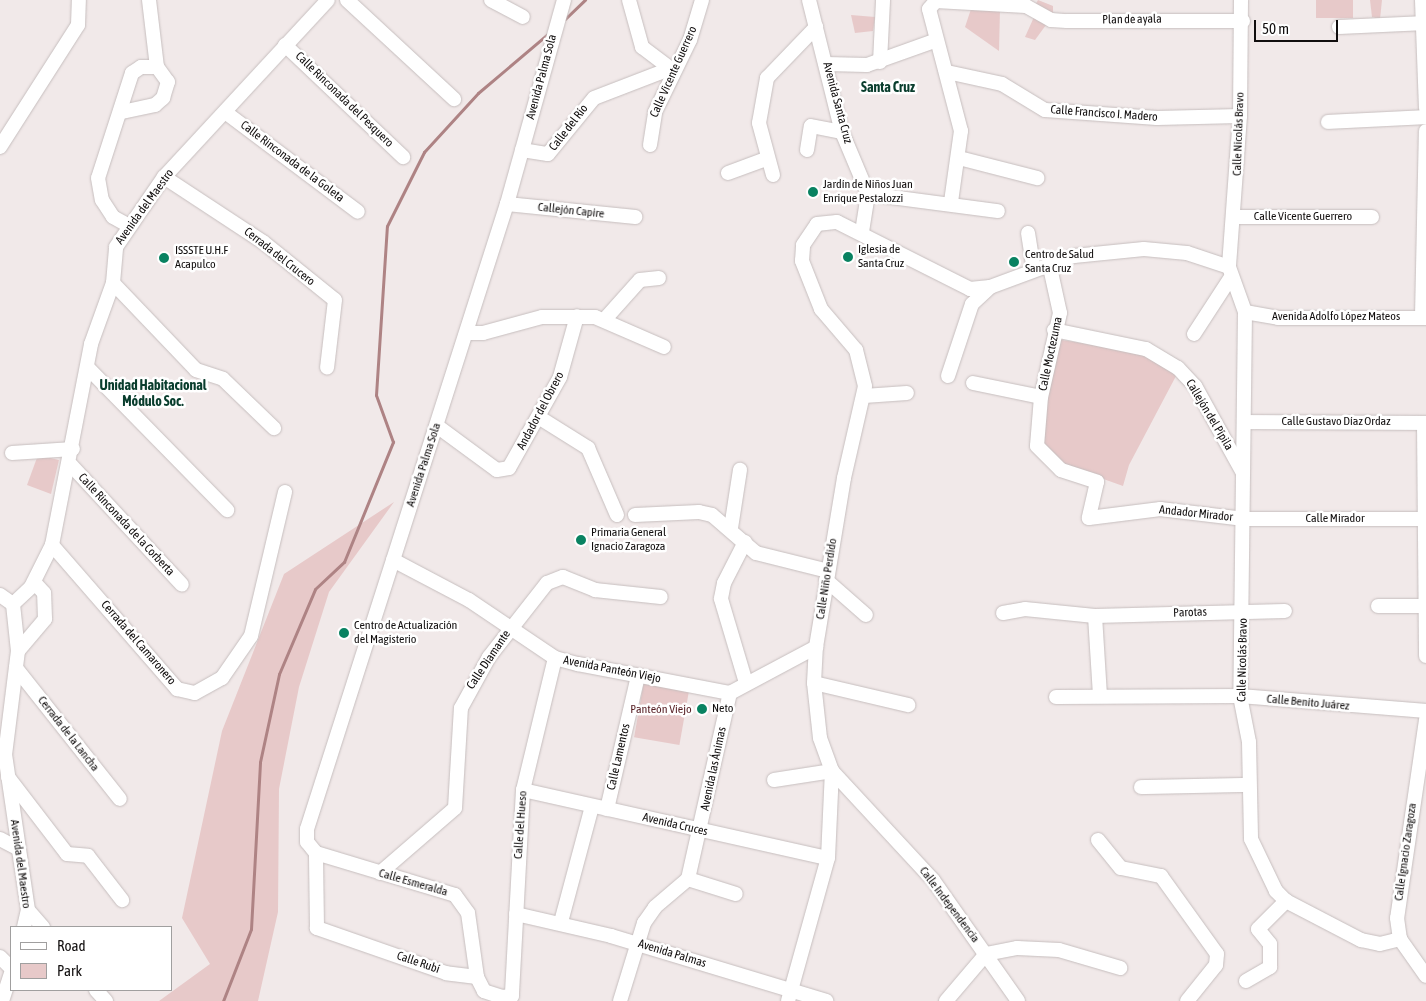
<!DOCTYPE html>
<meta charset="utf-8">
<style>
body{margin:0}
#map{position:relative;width:1426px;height:1001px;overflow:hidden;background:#f1e9e9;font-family:"Asap Condensed",sans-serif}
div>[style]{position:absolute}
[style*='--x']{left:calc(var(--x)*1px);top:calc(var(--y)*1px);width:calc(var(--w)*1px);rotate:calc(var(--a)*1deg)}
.green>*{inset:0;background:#e7c9c9;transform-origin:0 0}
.stream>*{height:3px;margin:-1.5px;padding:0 1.5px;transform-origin:1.5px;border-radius:1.5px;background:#ae8384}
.roads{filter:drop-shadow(0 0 1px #c6bebe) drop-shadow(0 0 1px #c6bebe)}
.minor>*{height:14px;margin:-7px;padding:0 7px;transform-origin:7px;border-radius:7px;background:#fff}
.dots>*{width:14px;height:14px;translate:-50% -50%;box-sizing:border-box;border:2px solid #fff;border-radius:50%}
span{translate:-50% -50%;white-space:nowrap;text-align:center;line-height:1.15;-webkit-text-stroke:5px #fff;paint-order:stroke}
.street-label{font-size:12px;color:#110e0e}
.poi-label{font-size:12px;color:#110e0e}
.left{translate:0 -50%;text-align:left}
.park-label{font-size:12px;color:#551d22}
.neighbourhood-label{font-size:14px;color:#093d2d;font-weight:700}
.legend{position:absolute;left:10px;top:926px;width:162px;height:65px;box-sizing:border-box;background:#fff;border:1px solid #a09f9f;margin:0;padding:6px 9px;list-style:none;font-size:15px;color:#110e0e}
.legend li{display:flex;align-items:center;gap:10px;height:25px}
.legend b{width:25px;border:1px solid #a09f9f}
.scale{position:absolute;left:1254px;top:20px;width:84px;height:22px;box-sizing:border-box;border:2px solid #110e0e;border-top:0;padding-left:6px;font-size:15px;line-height:18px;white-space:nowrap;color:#110e0e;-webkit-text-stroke:4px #fff;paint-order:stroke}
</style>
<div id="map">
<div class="green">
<i style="clip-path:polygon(1038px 0,1053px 6px,1053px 17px,1032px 11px)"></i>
<i style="left:1316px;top:0;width:37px;height:18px"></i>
<i style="clip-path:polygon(1370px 0,1382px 0,1380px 19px,1372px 17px)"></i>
<i style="clip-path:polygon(971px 9px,1000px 9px,999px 51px,965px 27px)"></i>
<i style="clip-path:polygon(851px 15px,875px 17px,873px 31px,855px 33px)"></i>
<i style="clip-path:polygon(1034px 17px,1046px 25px,1035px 40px,1025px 37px)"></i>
<i style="clip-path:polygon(1056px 339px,1142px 353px,1167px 365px,1176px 376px,1129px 465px,1123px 486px,1067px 466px,1041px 443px)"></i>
<i style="clip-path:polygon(38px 455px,59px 460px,51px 494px,27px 485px)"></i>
<i style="clip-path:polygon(394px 502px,329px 592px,299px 687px,279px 789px,278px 912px,258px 1001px,159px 1001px,210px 964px,182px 918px,222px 731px,284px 574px)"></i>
<i style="left:644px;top:681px;width:46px;height:57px;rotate:10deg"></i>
</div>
<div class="stream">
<i style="--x:565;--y:19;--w:28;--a:-44"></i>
<i style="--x:223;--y:1001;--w:77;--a:-68.7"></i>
<i style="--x:251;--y:929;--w:167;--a:-86.9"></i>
<i style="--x:260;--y:762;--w:90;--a:-77.8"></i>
<i style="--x:279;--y:674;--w:92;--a:-67"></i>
<i style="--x:315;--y:589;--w:40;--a:-43"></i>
<i style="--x:344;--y:562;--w:130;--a:-67.8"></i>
<i style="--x:393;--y:442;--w:50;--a:-109.9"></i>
<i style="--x:376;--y:395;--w:169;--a:-86.3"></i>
<i style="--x:387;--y:226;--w:83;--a:-63.4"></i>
<i style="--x:424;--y:152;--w:80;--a:-47.5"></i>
<i style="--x:478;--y:93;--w:93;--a:-40.2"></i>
</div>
<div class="roads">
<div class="minor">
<i style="--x:149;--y:0;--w:67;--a:83.2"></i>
<i style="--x:347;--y:0;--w:146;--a:42.8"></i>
<i style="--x:491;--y:0;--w:36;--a:28"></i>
<i style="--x:629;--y:0;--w:49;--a:74.5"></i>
<i style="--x:642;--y:47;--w:40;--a:37"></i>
<i style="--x:809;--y:0;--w:136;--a:76"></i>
<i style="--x:842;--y:132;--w:67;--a:67.2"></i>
<i style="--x:868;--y:194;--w:39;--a:99"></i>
<i style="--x:1241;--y:0;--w:116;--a:90.5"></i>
<i style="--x:1240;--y:116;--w:151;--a:94.2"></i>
<i style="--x:1229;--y:267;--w:48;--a:70.4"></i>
<i style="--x:1245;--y:312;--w:384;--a:90.7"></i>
<i style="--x:1240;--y:696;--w:47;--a:78.9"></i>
<i style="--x:1249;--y:742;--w:97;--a:88.8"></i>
<i style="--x:1251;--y:839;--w:58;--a:64.3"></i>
<i style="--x:1276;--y:891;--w:14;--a:45"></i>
<i style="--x:1286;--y:901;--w:85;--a:27.5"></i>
<i style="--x:1361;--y:940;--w:19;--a:12"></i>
<i style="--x:1380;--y:944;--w:21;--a:-14"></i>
<i style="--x:1422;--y:0;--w:108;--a:87.9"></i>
<i style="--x:1026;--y:6;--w:29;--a:29"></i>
<i style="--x:1051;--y:20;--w:16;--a:4"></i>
<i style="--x:1067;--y:21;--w:176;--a:0"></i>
<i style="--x:1339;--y:27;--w:87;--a:-2.6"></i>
<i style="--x:285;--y:45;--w:163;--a:43.5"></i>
<i style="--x:880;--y:62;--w:62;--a:-87.2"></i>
<i style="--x:826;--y:64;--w:41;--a:1.4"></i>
<i style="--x:867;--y:65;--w:71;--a:-19.7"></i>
<i style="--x:947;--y:72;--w:56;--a:12.3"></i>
<i style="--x:1002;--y:84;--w:50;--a:31.2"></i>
<i style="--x:1045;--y:110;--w:112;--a:4.1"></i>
<i style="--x:1157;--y:118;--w:83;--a:-1.4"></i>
<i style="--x:122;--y:112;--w:34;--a:-12"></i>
<i style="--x:155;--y:105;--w:11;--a:-41"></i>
<i style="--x:163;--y:98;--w:17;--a:-73"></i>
<i style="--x:168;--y:82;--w:19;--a:-126"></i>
<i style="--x:157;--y:67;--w:16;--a:180"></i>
<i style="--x:141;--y:67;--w:11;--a:146"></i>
<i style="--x:132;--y:73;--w:110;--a:107.9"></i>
<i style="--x:98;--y:178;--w:22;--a:80"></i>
<i style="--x:102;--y:200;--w:20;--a:57"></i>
<i style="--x:113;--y:217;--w:18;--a:29"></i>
<i style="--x:225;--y:112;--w:166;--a:36.9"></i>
<i style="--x:1328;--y:122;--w:98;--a:-2.9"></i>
<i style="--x:650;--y:145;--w:33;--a:-81"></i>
<i style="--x:655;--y:112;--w:80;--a:-64.1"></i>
<i style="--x:690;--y:40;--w:42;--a:-73.3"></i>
<i style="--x:0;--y:147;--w:145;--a:-57.4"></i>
<i style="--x:78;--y:25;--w:25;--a:-88"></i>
<i style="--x:522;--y:150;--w:26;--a:9"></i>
<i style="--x:548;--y:154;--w:72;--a:-50.6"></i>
<i style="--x:594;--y:98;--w:80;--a:-21.1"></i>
<i style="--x:807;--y:150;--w:24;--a:-81"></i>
<i style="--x:811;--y:126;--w:32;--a:11"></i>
<i style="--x:959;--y:158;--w:81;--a:14.4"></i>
<i style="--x:728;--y:173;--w:40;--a:-20.2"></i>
<i style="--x:773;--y:175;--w:54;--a:-105.1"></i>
<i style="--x:759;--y:123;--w:46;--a:-79.9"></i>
<i style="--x:767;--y:78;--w:71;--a:-46.1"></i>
<i style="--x:164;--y:177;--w:118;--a:33.3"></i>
<i style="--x:263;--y:242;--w:92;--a:38.9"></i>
<i style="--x:335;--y:300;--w:68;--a:96.7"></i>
<i style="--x:868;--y:194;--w:131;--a:7.5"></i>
<i style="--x:951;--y:202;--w:72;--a:-82"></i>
<i style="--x:961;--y:131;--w:126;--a:-104.7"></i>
<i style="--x:929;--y:9;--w:11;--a:-49"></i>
<i style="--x:936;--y:1;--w:90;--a:3.2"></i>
<i style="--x:507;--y:204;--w:129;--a:5.8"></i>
<i style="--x:1235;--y:217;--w:137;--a:0"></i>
<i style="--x:1028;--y:233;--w:37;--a:81"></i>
<i style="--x:1049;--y:263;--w:51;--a:77.6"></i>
<i style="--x:1060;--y:313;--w:86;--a:102.7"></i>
<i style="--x:1041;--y:397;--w:49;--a:94.7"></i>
<i style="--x:1037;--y:446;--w:34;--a:45"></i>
<i style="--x:1061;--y:470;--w:38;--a:18"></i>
<i style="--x:1097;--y:482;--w:37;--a:103"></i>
<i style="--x:1089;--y:518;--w:72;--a:-7.2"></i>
<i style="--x:1160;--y:509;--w:85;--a:6.8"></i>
<i style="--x:1244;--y:519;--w:182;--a:0"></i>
<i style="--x:113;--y:283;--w:120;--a:46.3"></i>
<i style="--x:196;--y:370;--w:28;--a:18"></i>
<i style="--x:223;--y:379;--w:71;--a:43.9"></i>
<i style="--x:1245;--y:312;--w:34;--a:10"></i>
<i style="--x:1278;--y:318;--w:148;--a:0"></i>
<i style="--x:1422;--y:317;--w:186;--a:-88.8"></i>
<i style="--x:606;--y:318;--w:51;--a:-48.2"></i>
<i style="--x:640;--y:280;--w:19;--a:-6"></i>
<i style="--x:1054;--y:330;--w:94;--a:11.7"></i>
<i style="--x:1146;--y:349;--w:37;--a:31"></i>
<i style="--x:1178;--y:368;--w:25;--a:47"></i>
<i style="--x:1195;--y:386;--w:99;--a:61.1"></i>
<i style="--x:467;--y:333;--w:16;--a:0"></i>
<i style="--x:483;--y:333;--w:61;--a:-15.2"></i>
<i style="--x:542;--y:317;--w:53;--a:0"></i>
<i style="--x:595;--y:317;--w:75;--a:23.5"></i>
<i style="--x:1194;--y:334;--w:68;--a:-57"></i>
<i style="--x:88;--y:368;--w:199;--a:45.6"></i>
<i style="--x:948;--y:376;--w:76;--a:-71.6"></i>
<i style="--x:972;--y:304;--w:25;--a:-43"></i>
<i style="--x:973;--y:383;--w:69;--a:11.6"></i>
<i style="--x:864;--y:396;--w:43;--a:-4"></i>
<i style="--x:540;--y:418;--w:57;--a:32"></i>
<i style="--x:588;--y:448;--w:73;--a:66.6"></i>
<i style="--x:1245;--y:422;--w:181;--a:0.3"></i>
<i style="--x:1424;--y:423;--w:233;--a:89.5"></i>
<i style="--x:437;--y:426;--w:74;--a:36.3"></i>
<i style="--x:497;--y:470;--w:12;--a:-9"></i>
<i style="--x:509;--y:468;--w:104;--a:-60.7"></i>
<i style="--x:560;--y:377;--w:63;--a:-74.4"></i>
<i style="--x:12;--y:453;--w:61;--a:-3.8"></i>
<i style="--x:71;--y:465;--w:163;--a:47.2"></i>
<i style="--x:635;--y:515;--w:64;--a:-2.7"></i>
<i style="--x:699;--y:512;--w:13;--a:13"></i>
<i style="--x:712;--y:515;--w:58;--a:40.8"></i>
<i style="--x:756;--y:553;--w:74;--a:14"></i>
<i style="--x:731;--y:528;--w:59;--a:-81.2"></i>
<i style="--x:745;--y:542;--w:46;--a:117.1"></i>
<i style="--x:724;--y:583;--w:16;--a:101"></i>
<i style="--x:721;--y:599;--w:88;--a:73.4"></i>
<i style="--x:52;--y:545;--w:191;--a:49"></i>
<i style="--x:177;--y:689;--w:18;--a:13"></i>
<i style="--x:195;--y:693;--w:31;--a:-29"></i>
<i style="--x:222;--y:678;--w:51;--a:-55.4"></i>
<i style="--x:251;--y:636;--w:148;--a:-76.7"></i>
<i style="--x:393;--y:560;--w:86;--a:27.8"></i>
<i style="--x:469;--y:600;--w:104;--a:34"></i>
<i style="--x:555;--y:658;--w:24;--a:15"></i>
<i style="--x:578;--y:664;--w:155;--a:10.8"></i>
<i style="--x:730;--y:693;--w:98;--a:-28.1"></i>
<i style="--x:826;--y:580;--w:53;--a:41.2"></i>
<i style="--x:0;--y:595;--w:16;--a:35"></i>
<i style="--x:1378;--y:606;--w:47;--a:0"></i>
<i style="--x:1003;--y:613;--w:22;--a:-10"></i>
<i style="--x:1025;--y:609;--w:70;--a:5.7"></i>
<i style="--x:1095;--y:616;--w:190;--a:-1.5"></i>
<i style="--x:1095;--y:616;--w:80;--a:86.4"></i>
<i style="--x:18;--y:651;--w:42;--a:-49.8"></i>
<i style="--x:45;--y:619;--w:26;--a:-92"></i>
<i style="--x:44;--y:593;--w:15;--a:-132"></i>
<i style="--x:555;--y:658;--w:136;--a:103.6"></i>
<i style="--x:523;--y:790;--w:206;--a:93.1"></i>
<i style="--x:512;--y:996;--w:10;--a:174"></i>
<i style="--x:502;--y:997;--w:19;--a:-162"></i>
<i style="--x:484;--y:991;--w:16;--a:-117"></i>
<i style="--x:477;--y:977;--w:31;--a:-173"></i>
<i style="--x:446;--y:973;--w:137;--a:-160.8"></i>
<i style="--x:317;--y:928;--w:75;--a:-90.8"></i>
<i style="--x:316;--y:853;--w:14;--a:-129"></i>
<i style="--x:307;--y:842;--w:13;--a:-90"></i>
<i style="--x:307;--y:829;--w:656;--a:-72.26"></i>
<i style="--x:507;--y:204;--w:212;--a:-74.4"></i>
<i style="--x:16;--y:668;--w:167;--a:51.6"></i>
<i style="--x:814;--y:683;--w:97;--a:13.2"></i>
<i style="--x:1056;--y:697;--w:184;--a:-0.3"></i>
<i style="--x:1240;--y:696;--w:187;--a:4.6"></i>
<i style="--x:1426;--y:720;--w:200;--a:98.3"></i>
<i style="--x:1397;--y:918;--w:21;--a:82"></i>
<i style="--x:1400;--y:939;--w:45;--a:54.9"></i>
<i style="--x:832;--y:771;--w:149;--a:47.2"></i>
<i style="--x:933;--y:880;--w:148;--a:54.9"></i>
<i style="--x:8;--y:777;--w:97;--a:52.5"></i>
<i style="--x:67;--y:854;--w:21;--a:5"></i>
<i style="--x:88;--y:856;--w:56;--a:52.3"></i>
<i style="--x:774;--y:780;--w:59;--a:-8.8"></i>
<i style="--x:1141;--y:787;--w:106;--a:-1.1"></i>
<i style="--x:523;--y:790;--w:312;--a:12.6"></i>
<i style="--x:607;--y:809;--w:137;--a:-76.9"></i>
<i style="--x:0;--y:839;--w:19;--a:28"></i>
<i style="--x:1098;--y:840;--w:36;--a:51"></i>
<i style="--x:1121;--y:868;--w:41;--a:11.3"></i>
<i style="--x:1161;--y:876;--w:96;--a:54.3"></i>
<i style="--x:1217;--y:954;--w:11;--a:95"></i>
<i style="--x:1216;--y:965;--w:46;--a:128.9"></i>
<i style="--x:316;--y:853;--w:145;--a:16.8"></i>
<i style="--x:455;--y:895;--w:22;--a:54"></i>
<i style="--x:468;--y:913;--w:65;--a:82"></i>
<i style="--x:380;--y:873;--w:99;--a:-40.9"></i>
<i style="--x:455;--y:808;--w:100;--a:-86.6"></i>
<i style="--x:461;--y:708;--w:58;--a:-61.2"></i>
<i style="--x:489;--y:657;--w:94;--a:-51.9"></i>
<i style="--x:547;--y:583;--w:17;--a:-21"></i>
<i style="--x:563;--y:577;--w:35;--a:22"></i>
<i style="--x:595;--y:590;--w:66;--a:6.1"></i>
<i style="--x:688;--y:879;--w:50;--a:17.4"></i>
<i style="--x:28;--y:910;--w:23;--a:49"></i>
<i style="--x:516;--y:914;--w:98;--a:13"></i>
<i style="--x:611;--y:936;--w:225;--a:16.8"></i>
<i style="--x:561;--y:922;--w:120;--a:-75"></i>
<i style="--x:24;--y:927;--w:17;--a:-77"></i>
<i style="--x:28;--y:910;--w:157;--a:-98.4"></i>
<i style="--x:5;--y:755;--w:105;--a:-82.9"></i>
<i style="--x:18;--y:651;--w:47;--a:-96.1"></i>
<i style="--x:13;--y:604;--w:25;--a:-43"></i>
<i style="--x:31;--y:587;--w:47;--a:-63.4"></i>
<i style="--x:52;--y:545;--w:205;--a:-79"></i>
<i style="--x:91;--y:344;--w:65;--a:-70.2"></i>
<i style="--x:113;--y:283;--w:36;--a:-85"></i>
<i style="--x:116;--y:247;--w:85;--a:-55.6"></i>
<i style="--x:164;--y:177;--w:241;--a:-47.2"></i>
<i style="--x:0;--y:957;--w:16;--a:45"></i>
<i style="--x:1246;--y:981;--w:28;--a:-30"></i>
<i style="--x:1270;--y:967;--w:23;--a:-90"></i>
<i style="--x:1270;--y:944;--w:19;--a:-129"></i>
<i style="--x:1258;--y:929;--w:40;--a:-45"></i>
<i style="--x:96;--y:990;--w:15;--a:48"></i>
<i style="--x:2;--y:1001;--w:29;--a:-72"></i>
<i style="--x:620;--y:1001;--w:82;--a:-72.9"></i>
<i style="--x:644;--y:923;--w:19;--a:-55"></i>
<i style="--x:655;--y:907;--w:43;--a:-40.3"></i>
<i style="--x:688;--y:879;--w:191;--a:-77.3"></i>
<i style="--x:788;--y:1001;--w:148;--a:-74.4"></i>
<i style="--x:828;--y:858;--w:87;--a:-87.4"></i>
<i style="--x:832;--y:771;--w:35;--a:-110"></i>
<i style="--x:820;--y:738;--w:55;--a:-96.2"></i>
<i style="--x:814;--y:683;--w:36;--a:-87"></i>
<i style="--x:816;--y:647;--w:171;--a:-80.6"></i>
<i style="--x:844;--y:478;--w:94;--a:-77.1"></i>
<i style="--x:865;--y:386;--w:37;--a:-104"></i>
<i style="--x:856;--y:350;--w:54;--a:-130.5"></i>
<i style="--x:821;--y:309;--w:52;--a:-111.6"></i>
<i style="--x:802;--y:261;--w:16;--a:-86"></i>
<i style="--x:803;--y:245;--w:25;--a:-56"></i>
<i style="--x:817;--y:224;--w:20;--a:-6"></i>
<i style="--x:837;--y:222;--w:149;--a:26.7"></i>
<i style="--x:970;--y:289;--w:20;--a:-6"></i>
<i style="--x:990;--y:287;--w:90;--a:-20.3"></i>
<i style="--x:1074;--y:256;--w:70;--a:-5.7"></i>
<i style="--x:1144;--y:249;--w:43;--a:5.3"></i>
<i style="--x:1187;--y:253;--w:44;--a:18.4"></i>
<i style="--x:946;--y:1001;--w:62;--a:-49.6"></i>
<i style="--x:986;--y:954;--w:32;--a:-11"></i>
<i style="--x:1017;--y:948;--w:42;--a:2.7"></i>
<i style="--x:1059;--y:950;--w:64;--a:16.4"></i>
</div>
</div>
<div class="dots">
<i style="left:813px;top:192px;background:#098261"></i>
<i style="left:848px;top:257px;background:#098261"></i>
<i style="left:164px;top:258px;background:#098261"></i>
<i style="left:1014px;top:262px;background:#098261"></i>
<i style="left:581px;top:540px;background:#098261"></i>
<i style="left:344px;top:633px;background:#098261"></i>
<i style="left:702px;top:709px;background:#098261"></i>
</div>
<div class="street-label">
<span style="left:1132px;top:20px;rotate:-1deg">Plan de ayala</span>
<span style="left:674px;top:72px;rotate:-66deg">Calle Vicente Guerrero</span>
<span style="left:542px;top:77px;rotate:-75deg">Avenida Palma Sola</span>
<span style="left:344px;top:100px;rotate:44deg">Calle Rinconada del Pesquero</span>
<span style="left:837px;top:103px;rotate:75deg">Avenida Santa Cruz</span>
<span style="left:1104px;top:114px;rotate:4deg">Calle Francisco I. Madero</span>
<span style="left:569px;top:128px;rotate:-52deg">Calle del Río</span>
<span style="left:1239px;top:134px;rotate:-88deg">Calle Nicolás Bravo</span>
<span style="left:292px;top:162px;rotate:37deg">Calle Rinconada de la Goleta</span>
<span style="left:145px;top:207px;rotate:-54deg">Avenida del Maestro</span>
<span style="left:571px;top:211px;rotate:6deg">Callejón Capire</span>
<span style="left:1303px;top:217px">Calle Vicente Guerrero</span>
<span style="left:279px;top:257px;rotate:38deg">Cerrada del Crucero</span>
<span style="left:1336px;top:317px">Avenida Adolfo López Mateos</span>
<span style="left:1051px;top:354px;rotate:-78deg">Calle Moctezuma</span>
<span style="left:541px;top:411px;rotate:-62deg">Andador del Obrero</span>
<span style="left:1209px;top:415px;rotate:59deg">Callejón del Pípila</span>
<span style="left:1336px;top:422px">Calle Gustavo Díaz Ordaz</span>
<span style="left:424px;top:465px;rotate:-72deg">Avenida Palma Sola</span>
<span style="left:1196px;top:514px;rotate:6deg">Andador Mirador</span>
<span style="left:1335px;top:519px">Calle Mirador</span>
<span style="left:126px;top:525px;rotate:47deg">Calle Rinconada de la Corberta</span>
<span style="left:827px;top:579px;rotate:-81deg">Calle Niño Perdido</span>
<span style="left:1190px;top:613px;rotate:-2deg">Parotas</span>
<span style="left:138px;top:643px;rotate:49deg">Cerrada del Camaronero</span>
<span style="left:489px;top:660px;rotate:-56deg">Calle Diamante</span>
<span style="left:1243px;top:660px;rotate:-89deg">Calle Nicolás Bravo</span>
<span style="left:612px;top:670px;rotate:11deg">Avenida Panteón Viejo</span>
<span style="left:1308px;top:703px;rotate:5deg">Calle Benito Juárez</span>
<span style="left:68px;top:734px;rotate:52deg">Cerrada de la Lancha</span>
<span style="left:619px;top:757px;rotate:-77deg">Calle Lamentos</span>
<span style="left:714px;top:769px;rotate:-78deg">Avenida las Ánimas</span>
<span style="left:521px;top:825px;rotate:-86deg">Calle del Hueso</span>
<span style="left:675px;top:825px;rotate:13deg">Avenida Cruces</span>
<span style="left:1406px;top:852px;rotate:-82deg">Calle Ignacio Zaragoza</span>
<span style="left:20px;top:864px;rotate:82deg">Avenida del Maestro</span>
<span style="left:413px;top:883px;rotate:16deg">Calle Esmeralda</span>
<span style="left:949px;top:905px;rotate:53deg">Calle Independencia</span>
<span style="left:672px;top:954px;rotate:17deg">Avenida Palmas</span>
<span style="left:418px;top:963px;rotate:19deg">Calle Rubí</span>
</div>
<div class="poi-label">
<span class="left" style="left:823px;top:192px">Jardín de Niños Juan<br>Enrique Pestalozzi</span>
<span class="left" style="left:858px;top:257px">Iglesia de<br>Santa Cruz</span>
<span class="left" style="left:175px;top:258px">ISSSTE U.H.F<br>Acapulco</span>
<span class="left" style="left:1025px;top:262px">Centro de Salud<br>Santa Cruz</span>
<span class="left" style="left:591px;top:540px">Primaria General<br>Ignacio Zaragoza</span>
<span class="left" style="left:354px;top:633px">Centro de Actualización<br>del Magisterio</span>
<span class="left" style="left:712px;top:709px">Neto</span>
</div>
<div class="park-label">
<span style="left:661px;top:710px">Panteón Viejo</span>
</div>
<div class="neighbourhood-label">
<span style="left:888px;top:87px">Santa Cruz</span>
<span style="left:153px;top:393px">Unidad Habitacional<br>Módulo Soc.</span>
</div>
<ul class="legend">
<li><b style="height:6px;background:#fff"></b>Road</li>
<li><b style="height:14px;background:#e7c9c9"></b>Park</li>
</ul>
<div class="scale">50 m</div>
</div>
